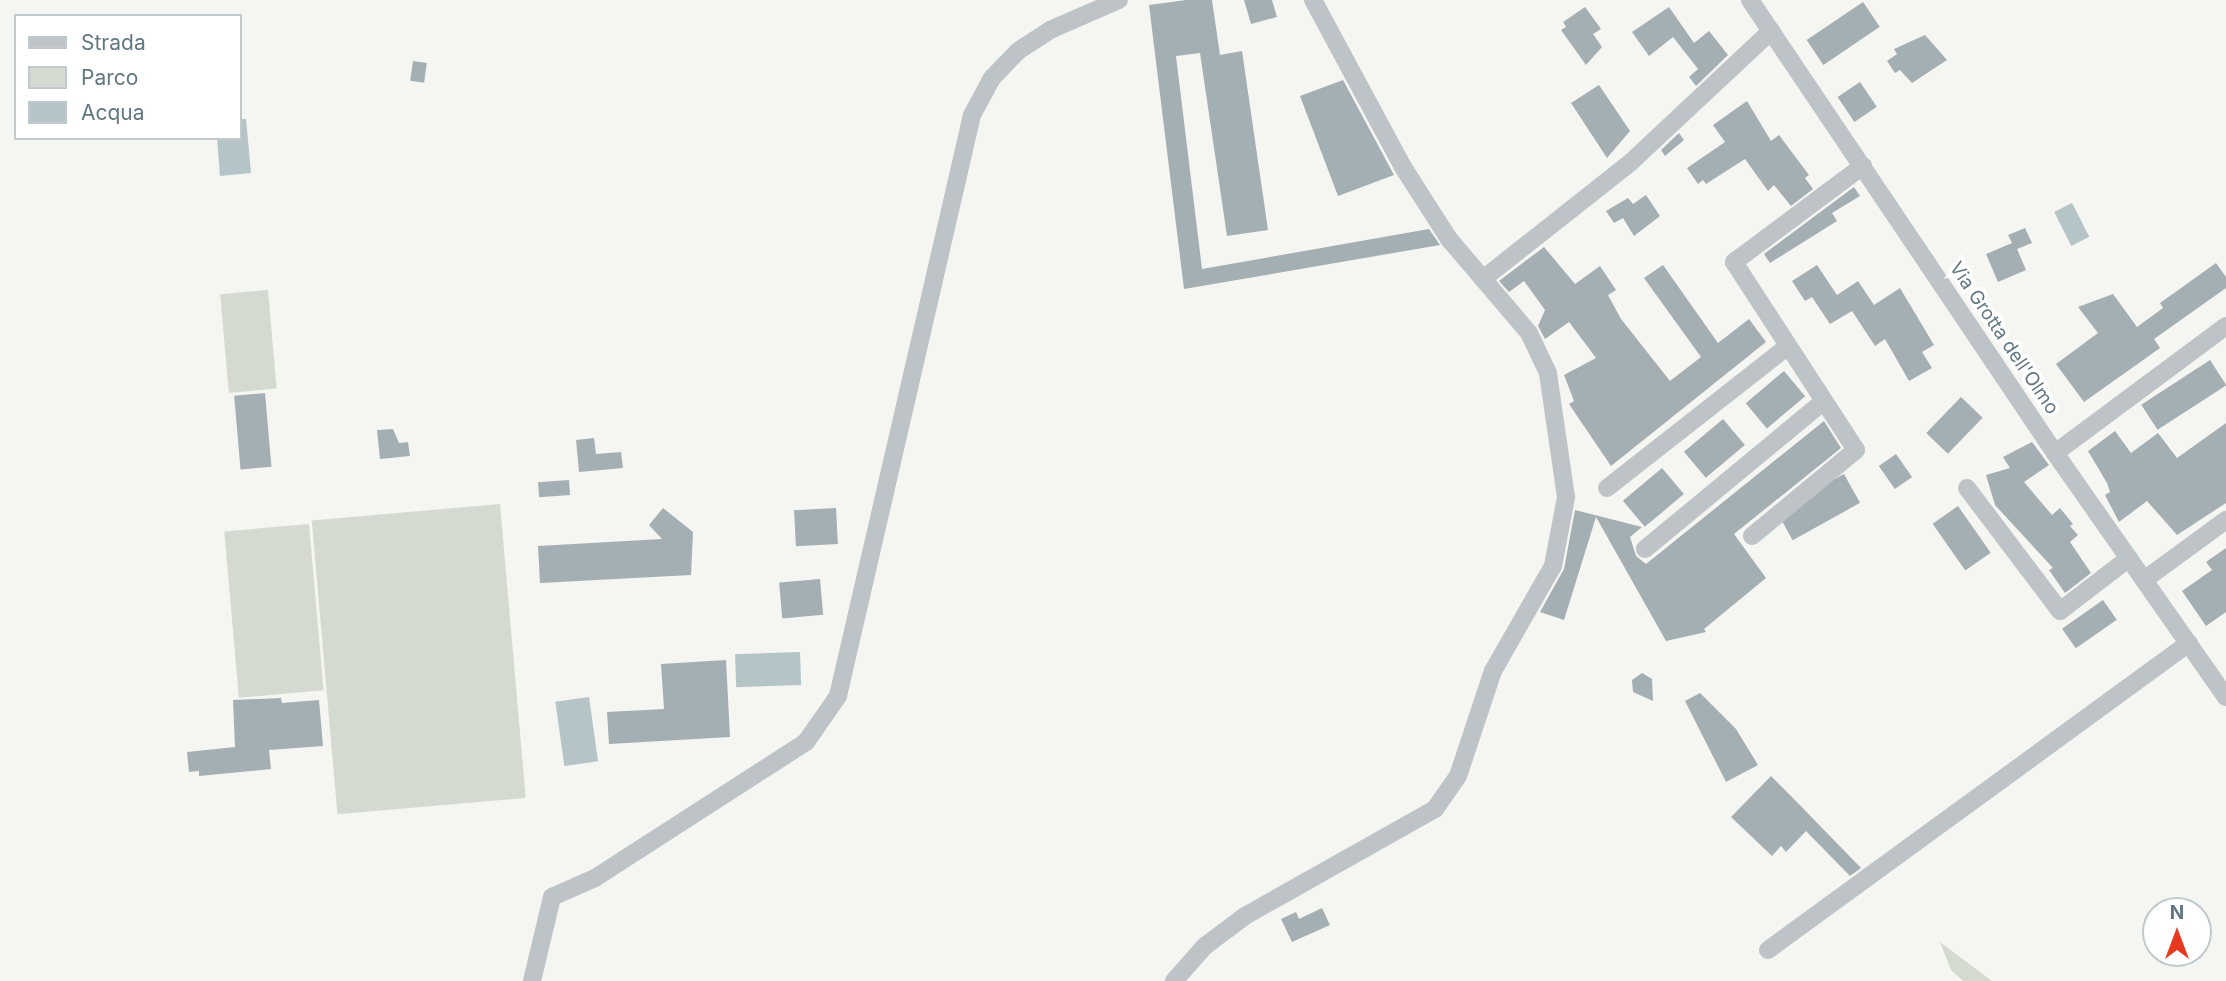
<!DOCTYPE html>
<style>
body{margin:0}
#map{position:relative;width:2226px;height:981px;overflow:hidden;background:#f5f5f1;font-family:Inter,sans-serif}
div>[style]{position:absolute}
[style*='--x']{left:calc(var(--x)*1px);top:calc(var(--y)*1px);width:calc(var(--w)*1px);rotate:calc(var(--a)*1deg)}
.green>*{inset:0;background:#d5dad0;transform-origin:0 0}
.water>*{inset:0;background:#b5c4c7;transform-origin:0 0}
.building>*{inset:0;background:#a4afb3;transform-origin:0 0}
.minor>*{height:18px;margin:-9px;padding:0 9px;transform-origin:9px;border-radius:9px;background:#bdc3c6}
span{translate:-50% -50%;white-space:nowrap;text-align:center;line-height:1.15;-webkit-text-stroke:7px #fff;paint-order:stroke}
.street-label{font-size:19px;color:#637883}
.legend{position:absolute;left:14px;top:14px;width:228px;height:126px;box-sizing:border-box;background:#fff;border:2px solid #c1c9cd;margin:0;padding:9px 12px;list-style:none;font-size:21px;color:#637883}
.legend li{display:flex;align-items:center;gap:14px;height:35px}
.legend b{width:35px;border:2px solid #c1c9cd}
.north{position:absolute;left:2142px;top:897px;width:70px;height:70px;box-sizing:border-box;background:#fff;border:2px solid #c1c9cd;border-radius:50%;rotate:0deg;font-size:19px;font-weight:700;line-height:28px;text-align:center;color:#637883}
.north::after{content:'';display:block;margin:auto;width:24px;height:32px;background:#e7391f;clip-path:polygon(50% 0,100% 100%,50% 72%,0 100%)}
</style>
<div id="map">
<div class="green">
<i style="left:268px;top:290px;width:99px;height:48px;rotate:85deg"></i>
<i style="left:500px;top:504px;width:295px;height:189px;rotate:85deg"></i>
<i style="left:309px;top:524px;width:167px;height:85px;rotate:85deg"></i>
<i style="clip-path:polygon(1940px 942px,1992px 981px,1963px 981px,1951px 970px)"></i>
</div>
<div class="water">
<i style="clip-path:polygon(240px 119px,246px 119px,251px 173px,220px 176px,217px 138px,240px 138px)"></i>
<i style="left:2072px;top:203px;width:38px;height:20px;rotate:63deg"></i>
<i style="left:800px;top:652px;width:33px;height:65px;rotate:88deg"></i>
<i style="left:589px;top:697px;width:65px;height:34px;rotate:82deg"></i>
</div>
<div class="building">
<i style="clip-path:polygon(1186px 0,1212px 0,1220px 55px,1242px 51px,1268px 230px,1227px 236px,1200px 53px,1176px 56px,1202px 269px,1429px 229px,1440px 245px,1184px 289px,1149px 5px)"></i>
<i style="clip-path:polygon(1244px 0,1272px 0,1277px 17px,1251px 24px)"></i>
<i style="left:1863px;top:2px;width:30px;height:68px;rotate:56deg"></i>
<i style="clip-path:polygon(1585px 7px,1601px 29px,1593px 34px,1602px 47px,1586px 65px,1561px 30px,1566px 27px,1563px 22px)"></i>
<i style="clip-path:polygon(1669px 7px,1694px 43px,1709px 31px,1728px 55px,1696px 86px,1689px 77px,1698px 69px,1673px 37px,1649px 56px,1632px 32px)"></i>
<i style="clip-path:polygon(1925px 35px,1947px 60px,1912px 83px,1900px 70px,1895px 73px,1887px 61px,1897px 54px,1894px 49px)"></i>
<i style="left:413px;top:61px;width:14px;height:20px;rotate:8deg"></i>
<i style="clip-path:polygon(1343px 80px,1394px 175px,1338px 196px,1300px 96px)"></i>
<i style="left:1860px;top:82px;width:30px;height:27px;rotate:56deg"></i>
<i style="clip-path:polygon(1599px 85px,1630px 131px,1607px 158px,1571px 103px)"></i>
<i style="clip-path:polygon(1747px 101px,1771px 141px,1779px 135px,1809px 175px,1805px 178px,1813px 189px,1791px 206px,1774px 185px,1768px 191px,1745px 159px,1706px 184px,1703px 180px,1698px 184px,1687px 168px,1725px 142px,1713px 125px)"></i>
<i style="clip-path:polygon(1679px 133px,1684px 140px,1665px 156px,1661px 150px)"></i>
<i style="clip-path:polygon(1854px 187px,1860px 196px,1832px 213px,1837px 221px,1770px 263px,1764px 254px)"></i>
<i style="clip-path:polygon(1646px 195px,1660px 216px,1634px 236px,1623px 218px,1614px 223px,1606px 211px,1628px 198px,1633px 204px)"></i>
<i style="clip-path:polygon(2025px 228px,2032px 243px,2017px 249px,2026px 270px,1998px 282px,1986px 254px,2012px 243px,2008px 235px)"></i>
<i style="clip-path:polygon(1544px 247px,1575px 284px,1600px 266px,1616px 290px,1608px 295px,1621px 319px,1670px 381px,1701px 357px,1644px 278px,1663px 265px,1718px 343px,1749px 319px,1766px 342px,1611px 466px,1569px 404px,1574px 401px,1564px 375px,1596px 358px,1569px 322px,1545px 339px,1538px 326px,1545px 310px,1524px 281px,1509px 292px,1499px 281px)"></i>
<i style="clip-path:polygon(2216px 263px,2226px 277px,2226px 288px,2154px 339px,2160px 348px,2084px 402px,2056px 364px,2098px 333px,2078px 307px,2113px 294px,2137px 327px,2163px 308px,2160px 303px)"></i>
<i style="clip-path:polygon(1817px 265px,1837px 295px,1858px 281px,1874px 305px,1900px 288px,1934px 345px,1922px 352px,1932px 368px,1909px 381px,1885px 339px,1875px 346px,1852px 311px,1830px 324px,1812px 297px,1805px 301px,1792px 281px)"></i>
<i style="left:2210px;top:360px;width:30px;height:82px;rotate:57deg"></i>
<i style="left:1784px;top:371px;width:33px;height:50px;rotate:50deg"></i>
<i style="left:265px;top:393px;width:74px;height:31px;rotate:85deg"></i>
<i style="left:1961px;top:397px;width:30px;height:50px;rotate:44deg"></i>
<i style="left:1723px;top:419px;width:34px;height:51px;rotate:50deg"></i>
<i style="clip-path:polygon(1824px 421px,1841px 448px,1734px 534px,1766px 578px,1704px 629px,1706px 632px,1666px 641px,1596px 517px,1564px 620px,1540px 612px,1564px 569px,1575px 510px,1642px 527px,1630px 537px,1636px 556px,1646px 564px)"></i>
<i style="clip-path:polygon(2226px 423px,2226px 503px,2177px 535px,2147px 501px,2119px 522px,2105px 495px,2110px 492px,2107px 483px,2088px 451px,2115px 431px,2131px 453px,2158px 433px,2177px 458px)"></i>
<i style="clip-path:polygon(393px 429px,399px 443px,408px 442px,410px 456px,380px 459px,377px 430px)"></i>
<i style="clip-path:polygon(594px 438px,596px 454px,621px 452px,623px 468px,579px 472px,576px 440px)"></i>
<i style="clip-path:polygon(2032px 442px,2049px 465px,2024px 482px,2052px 515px,2060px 508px,2073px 524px,2070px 526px,2078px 535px,2070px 542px,2091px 573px,2065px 593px,2049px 570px,2053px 568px,1995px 505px,1986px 475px,2010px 468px,2003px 457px)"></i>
<i style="left:1896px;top:454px;width:28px;height:21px;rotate:55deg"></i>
<i style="left:1662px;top:468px;width:34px;height:51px;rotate:50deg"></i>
<i style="left:1844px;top:474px;width:33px;height:77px;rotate:61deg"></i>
<i style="left:569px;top:480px;width:15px;height:31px;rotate:86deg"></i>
<i style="left:1958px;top:506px;width:57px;height:31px;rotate:55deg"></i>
<i style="clip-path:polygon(663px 508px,693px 532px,691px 575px,540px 583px,538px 546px,662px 539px,649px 525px)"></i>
<i style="left:836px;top:508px;width:36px;height:42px;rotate:87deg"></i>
<i style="clip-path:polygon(2226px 548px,2226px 612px,2206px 626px,2182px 591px,2212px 570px,2206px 562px)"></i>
<i style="left:820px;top:579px;width:36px;height:41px;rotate:85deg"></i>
<i style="left:2103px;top:600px;width:24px;height:50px;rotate:55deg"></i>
<i style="clip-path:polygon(726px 660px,730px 737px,609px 744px,607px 712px,664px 709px,661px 664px)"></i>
<i style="clip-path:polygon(1642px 673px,1652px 679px,1653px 701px,1633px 692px,1632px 680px)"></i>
<i style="clip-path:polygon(1700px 693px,1736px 729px,1758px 765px,1726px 782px,1685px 701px)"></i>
<i style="clip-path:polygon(281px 698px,282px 703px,319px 700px,323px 746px,269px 750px,271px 769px,199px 776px,199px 771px,189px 772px,187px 752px,235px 747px,233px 700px)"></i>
<i style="clip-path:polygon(1771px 776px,1791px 796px,1861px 868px,1850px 876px,1806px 831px,1786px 852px,1781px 846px,1772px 856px,1731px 817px)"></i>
<i style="clip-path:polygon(1322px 908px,1330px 925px,1292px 942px,1281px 919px,1296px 912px,1299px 919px)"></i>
</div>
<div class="minor">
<i style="--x:1750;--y:0;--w:546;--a:56.05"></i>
<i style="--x:2055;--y:453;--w:298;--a:55"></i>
<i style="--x:1483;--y:279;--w:189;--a:-38.3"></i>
<i style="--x:1631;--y:162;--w:192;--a:-43.1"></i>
<i style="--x:2055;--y:453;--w:213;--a:-36.6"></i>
<i style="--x:1607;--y:488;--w:230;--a:-38.1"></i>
<i style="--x:1967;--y:488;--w:154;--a:52.9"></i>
<i style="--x:2060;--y:611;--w:87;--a:-37.5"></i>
<i style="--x:1752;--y:536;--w:135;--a:-39.6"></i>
<i style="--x:1856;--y:450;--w:224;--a:-123"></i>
<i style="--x:1734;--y:262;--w:161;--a:-36.7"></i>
<i style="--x:1645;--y:549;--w:232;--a:-39.6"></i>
<i style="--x:2144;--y:580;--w:102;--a:-36.2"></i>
<i style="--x:1768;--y:950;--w:521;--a:-36.1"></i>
<i style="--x:532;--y:981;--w:86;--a:-76.6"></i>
<i style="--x:552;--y:897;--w:47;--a:-23.8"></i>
<i style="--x:595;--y:878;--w:251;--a:-32.8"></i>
<i style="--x:806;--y:742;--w:56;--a:-55.2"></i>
<i style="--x:838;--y:696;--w:596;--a:-77.01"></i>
<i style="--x:972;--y:115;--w:42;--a:-61.6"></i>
<i style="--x:992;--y:78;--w:37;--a:-46"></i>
<i style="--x:1018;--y:51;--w:38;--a:-33"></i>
<i style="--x:1050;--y:30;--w:75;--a:-23.5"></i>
<i style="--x:1174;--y:981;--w:47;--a:-48.5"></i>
<i style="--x:1205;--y:946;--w:50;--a:-36.9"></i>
<i style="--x:1245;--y:916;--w:218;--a:-29.4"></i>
<i style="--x:1435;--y:809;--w:40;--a:-55.1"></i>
<i style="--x:1458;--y:776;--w:111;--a:-71.6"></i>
<i style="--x:1493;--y:671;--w:121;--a:-60.3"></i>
<i style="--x:1553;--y:566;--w:70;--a:-79.3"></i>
<i style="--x:1566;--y:497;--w:125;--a:-98.3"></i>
<i style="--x:1548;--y:373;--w:44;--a:-115.4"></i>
<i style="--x:1529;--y:333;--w:123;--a:-130.4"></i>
<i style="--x:1449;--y:239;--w:85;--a:-122.6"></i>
<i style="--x:1403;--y:167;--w:190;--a:-118.3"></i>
</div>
<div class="street-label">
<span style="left:2004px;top:338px;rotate:56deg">Via Grotta dell'Olmo</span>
</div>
<ul class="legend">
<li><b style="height:9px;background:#bdc3c6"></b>Strada</li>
<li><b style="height:19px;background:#d5dad0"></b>Parco</li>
<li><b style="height:19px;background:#b5c4c7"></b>Acqua</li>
</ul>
<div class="north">N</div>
</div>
